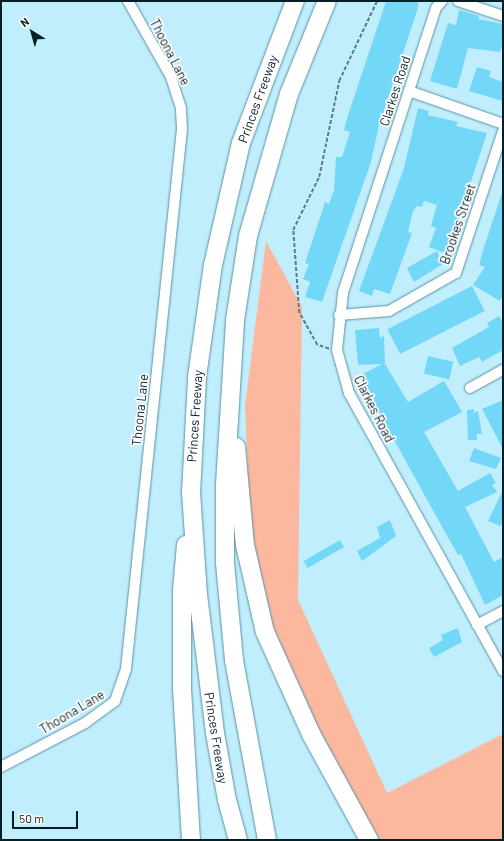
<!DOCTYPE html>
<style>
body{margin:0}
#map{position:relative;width:504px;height:841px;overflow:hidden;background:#c0eefd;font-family:Barlow,sans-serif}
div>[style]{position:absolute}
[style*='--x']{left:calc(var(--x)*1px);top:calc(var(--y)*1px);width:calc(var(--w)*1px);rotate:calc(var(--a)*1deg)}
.green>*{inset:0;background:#fcb79f}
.building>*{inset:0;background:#73d8f7;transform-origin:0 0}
.path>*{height:1.5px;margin-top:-0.75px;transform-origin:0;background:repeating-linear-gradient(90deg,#5b7d88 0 4px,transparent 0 6px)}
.roads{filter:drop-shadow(0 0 1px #5a92a3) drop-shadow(0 0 1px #5a92a3)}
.street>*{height:10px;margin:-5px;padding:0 5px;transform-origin:5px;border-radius:5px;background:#fff}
.highway>*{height:18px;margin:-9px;padding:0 9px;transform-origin:9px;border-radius:9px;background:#fff}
span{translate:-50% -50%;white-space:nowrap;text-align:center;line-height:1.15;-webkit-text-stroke:3.5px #fff;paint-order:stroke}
.street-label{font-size:13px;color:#061e25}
.frame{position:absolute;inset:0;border:2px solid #061e25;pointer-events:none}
.north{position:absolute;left:12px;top:12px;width:40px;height:40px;-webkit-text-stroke:3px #fff;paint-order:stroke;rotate:323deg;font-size:11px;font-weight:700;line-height:16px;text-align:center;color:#061e25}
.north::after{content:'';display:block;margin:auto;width:14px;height:18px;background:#061e25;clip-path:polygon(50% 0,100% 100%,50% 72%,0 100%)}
.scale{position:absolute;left:12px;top:811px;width:66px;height:18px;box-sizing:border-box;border:2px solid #061e25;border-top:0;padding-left:5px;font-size:12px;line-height:14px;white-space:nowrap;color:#061e25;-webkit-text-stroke:3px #fff;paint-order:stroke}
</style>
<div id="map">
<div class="green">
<i style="clip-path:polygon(266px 241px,302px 307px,298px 600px,387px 793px,503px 734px,503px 840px,377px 840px,302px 701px,264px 605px,251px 546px,245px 406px)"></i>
</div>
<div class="building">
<i style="clip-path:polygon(386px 1px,418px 1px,418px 8px,379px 125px,371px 162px,322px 302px,305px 297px,310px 282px,303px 279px,309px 264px,305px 263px,325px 202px,329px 204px,334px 190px,336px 157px,342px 157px,350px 132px,344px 130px,348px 115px)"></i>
<i style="clip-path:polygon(459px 10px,479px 16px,478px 19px,503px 24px,503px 44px,500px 52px,468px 48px,457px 89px,430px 81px,448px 23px,456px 25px)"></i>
<i style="clip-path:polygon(477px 67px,491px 71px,489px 77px,503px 82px,503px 101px,469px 91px)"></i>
<i style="clip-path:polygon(418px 108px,429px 111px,428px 115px,458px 122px,456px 126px,487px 133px,447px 254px,429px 247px,436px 228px,431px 226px,437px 205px,424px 201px,422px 207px,417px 206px,413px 211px,408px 232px,412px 233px,390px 294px,374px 289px,372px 296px,359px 291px,404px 168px)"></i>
<i style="clip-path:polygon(503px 190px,503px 295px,500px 301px,473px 285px,485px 267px,479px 265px,484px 247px)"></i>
<i style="clip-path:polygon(437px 251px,443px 264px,414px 282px,407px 268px)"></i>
<i style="left:472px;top:286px;width:28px;height:95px;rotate:63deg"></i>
<i style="clip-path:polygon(499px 316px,503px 323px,503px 350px,482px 362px,479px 357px,460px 366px,452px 348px,489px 327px,487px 323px)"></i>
<i style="clip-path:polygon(379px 328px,380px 338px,384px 336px,385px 364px,408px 402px,444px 381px,462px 412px,424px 432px,458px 491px,490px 473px,496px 483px,492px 485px,497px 492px,465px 507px,494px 562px,503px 557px,503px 595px,485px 605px,461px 554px,458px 555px,431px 507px,359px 376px,382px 364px,358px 365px,355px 330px)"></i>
<i style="left:428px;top:356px;width:26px;height:18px;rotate:13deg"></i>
<i style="clip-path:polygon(503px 400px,503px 449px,482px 409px)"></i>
<i style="clip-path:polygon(474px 409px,474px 413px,478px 411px,482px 434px,477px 434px,477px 440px,468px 440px,467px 410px)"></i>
<i style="clip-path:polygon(474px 448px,501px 458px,496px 469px,469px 461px)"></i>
<i style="clip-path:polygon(503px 490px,503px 521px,500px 526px,488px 521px)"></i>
<i style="clip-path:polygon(390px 520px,396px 536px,362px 561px,357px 551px,380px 538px,377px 527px)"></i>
<i style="left:340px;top:540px;width:8px;height:42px;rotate:60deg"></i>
<i style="clip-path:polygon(458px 628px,462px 642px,434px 657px,429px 648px,443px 640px,441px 635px)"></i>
</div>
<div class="path">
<i style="--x:329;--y:349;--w:13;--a:-162"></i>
<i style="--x:317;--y:345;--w:37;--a:-119"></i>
<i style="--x:299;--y:313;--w:83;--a:-94.1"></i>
<i style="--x:293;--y:230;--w:59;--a:-63.9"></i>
<i style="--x:319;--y:177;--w:98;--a:-78.2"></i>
<i style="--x:339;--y:81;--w:89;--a:-64.6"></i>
</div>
<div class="roads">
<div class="street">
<i style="--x:442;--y:1;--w:9;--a:131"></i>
<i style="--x:436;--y:8;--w:300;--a:108.1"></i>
<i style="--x:343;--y:293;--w:57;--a:96"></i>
<i style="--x:337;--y:350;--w:45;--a:74.4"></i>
<i style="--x:349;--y:393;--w:318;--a:61"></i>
<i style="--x:458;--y:1;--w:47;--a:18.4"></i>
<i style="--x:409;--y:91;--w:100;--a:19.3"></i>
<i style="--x:339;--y:315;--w:50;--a:-4.6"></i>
<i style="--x:389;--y:311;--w:77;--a:-29.6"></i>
<i style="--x:456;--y:273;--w:150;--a:-71.7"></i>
<i style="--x:470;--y:388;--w:38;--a:-29"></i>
<i style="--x:477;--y:625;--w:30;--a:-28"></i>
<i style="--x:1;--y:767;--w:95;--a:-27.6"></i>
<i style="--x:85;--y:723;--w:37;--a:-36"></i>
<i style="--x:115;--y:701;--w:34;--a:-71"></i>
<i style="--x:126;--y:669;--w:543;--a:-84.08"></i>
<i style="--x:182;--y:129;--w:21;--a:-93"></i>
<i style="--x:181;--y:108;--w:35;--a:-108"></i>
<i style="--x:170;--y:75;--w:85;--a:-119.6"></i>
</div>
<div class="highway">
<i style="--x:236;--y:447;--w:98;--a:84.8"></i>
<i style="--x:245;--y:545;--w:89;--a:77.1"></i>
<i style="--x:265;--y:632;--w:112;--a:65.7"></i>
<i style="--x:311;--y:734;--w:121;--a:61.3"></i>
<i style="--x:186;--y:545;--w:45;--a:95.1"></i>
<i style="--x:182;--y:590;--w:99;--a:90"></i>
<i style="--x:182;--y:689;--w:151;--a:86.6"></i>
<i style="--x:238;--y:840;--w:41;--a:-105.4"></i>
<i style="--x:227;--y:800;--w:68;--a:-100.2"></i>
<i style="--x:215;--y:733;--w:139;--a:-97"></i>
<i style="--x:198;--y:595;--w:102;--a:-93.9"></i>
<i style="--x:191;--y:493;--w:116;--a:-87"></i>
<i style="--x:197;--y:377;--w:113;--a:-81.9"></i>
<i style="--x:213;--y:265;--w:125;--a:-77.1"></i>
<i style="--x:241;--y:143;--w:152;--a:-69.2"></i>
<i style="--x:267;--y:840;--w:183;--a:-100.4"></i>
<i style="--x:234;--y:660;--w:97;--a:-95.3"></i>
<i style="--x:225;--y:563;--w:78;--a:-90"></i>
<i style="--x:225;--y:485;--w:165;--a:-86.5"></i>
<i style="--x:235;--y:320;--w:85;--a:-81.2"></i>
<i style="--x:248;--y:236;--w:148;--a:-73.9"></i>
<i style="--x:289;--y:94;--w:100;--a:-67.8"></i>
</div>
</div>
<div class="street-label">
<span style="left:170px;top:52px;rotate:63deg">Thoona Lane</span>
<span style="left:395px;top:91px;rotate:-72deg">Clarkes Road</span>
<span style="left:258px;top:99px;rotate:-70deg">Princes Freeway</span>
<span style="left:458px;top:224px;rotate:-71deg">Brookes Street</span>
<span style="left:374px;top:409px;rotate:63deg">Clarkes Road</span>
<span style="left:140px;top:410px;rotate:-84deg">Thoona Lane</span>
<span style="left:195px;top:416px;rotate:-86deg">Princes Freeway</span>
<span style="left:72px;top:712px;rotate:-31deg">Thoona Lane</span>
<span style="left:216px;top:738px;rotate:81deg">Princes Freeway</span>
</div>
<div class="frame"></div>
<div class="north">N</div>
<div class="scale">50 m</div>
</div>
